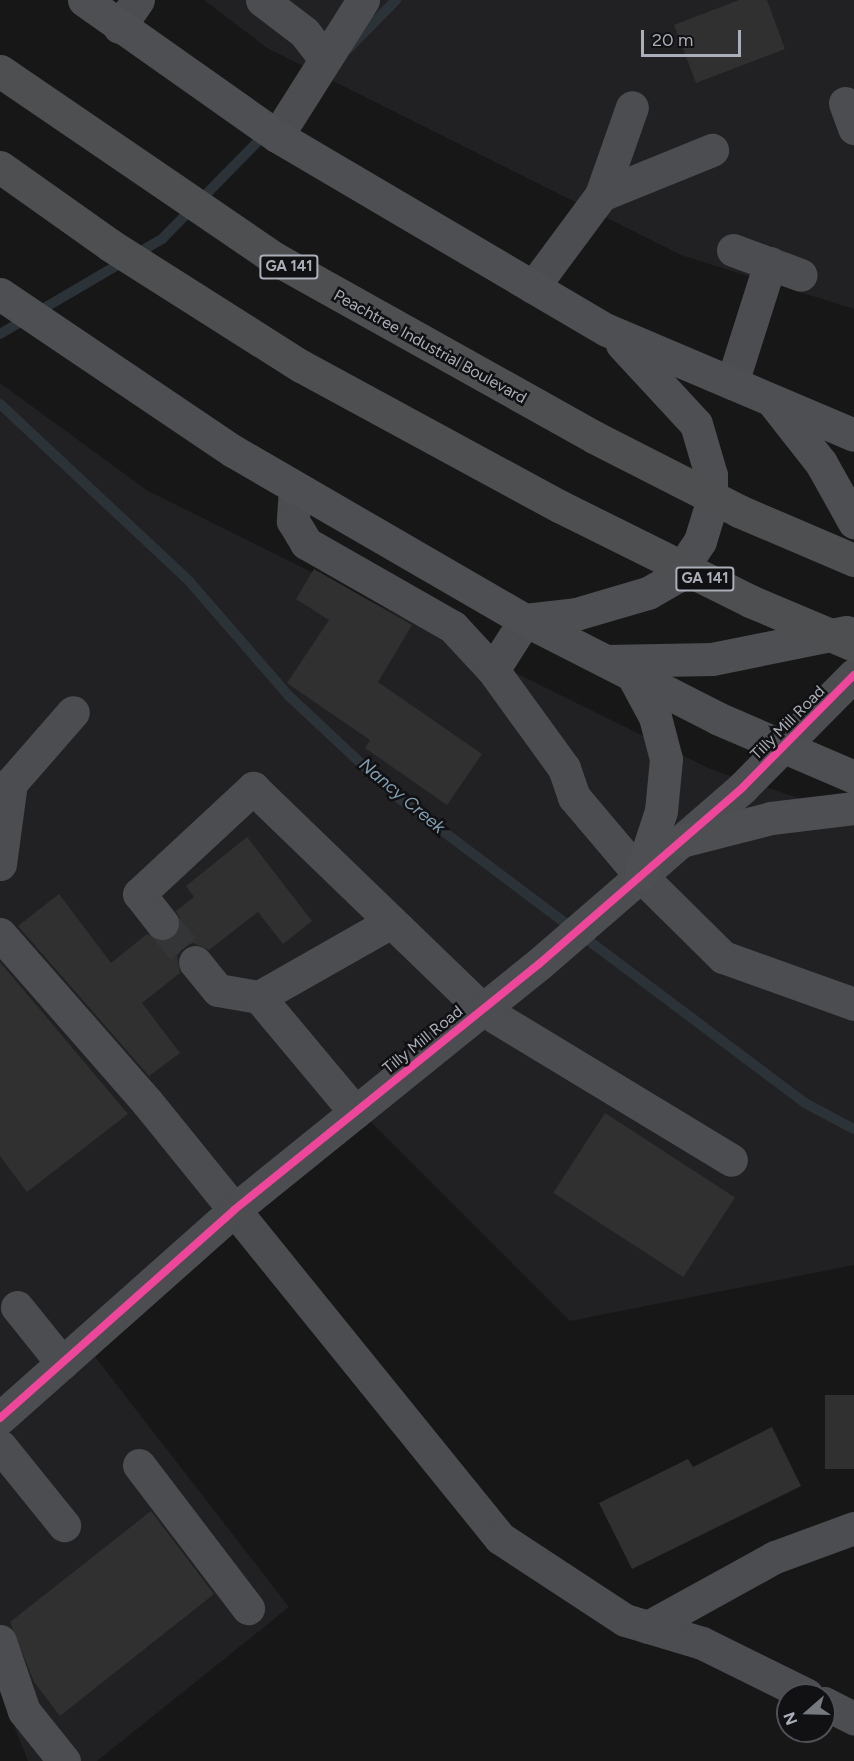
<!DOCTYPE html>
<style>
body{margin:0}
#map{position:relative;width:854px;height:1761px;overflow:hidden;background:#171717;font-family:Figtree,sans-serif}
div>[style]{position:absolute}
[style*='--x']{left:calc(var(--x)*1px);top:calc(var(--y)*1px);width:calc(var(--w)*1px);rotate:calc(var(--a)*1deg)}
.built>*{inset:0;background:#212123}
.stream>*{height:10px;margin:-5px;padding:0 5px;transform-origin:5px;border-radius:5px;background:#2b3339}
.building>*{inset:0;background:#303031;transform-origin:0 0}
.minor-tunnel>*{height:33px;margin-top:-16.5px;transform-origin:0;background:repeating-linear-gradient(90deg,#343537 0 33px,transparent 0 49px)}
.minor>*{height:33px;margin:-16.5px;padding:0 16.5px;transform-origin:16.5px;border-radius:16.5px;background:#4b4d50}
.major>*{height:33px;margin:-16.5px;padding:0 16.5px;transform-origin:16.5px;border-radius:16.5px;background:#4d4f52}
.highway>*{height:33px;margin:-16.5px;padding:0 16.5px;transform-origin:16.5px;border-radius:16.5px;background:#4e4f51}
.highway-bridge>*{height:33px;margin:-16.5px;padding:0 16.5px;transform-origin:16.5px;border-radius:16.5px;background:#4e4f51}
.cycleway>*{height:8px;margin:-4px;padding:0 4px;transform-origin:4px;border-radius:4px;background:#ed469a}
span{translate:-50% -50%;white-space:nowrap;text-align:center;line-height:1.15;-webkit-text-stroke:5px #111113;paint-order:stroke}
.shield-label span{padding:2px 4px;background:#111113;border:2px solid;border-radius:4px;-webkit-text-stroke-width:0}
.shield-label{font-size:15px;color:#a9aeb8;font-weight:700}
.street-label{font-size:16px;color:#a9aeb8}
.water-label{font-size:18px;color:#819eb1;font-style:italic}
.north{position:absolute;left:776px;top:1683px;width:60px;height:60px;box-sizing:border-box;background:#111113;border:2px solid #4e5055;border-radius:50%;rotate:250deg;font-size:16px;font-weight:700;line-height:24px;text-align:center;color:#a9aeb8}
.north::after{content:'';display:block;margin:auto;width:21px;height:27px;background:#767980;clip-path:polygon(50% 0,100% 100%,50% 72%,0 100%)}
.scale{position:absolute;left:641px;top:30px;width:100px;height:27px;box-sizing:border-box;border:3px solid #a9aeb8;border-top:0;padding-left:8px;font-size:18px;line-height:21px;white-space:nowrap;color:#a9aeb8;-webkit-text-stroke:4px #111113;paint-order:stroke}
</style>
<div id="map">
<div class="built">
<i style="clip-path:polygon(204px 0,854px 0,854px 309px,681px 255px,267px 48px)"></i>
<i style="clip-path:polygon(0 383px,148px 491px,710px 769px,854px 816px,854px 1265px,570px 1321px,349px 1100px,82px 1340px,289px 1607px,97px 1761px,28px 1761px,0 1691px)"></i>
</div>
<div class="stream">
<i style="--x:348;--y:49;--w:69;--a:-45.6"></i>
<i style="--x:0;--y:334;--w:188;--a:-30.4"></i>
<i style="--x:162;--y:239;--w:148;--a:-45.5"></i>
<i style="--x:0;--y:404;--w:259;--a:43.1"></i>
<i style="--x:189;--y:581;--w:152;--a:49"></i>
<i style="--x:289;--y:696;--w:146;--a:43.1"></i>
<i style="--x:396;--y:796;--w:511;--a:36.89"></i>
<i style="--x:805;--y:1103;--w:55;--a:28"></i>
</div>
<div class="building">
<i style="clip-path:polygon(739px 0,767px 0,785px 49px,696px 83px,674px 25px)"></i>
<i style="clip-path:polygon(314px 569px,412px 625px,378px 682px,482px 754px,447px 805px,365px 748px,370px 740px,287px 683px,329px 620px,296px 599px)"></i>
<i style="clip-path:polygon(247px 837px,312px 921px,283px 944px,258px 912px,209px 950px,193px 943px,183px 948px,177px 956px,180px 973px,142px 1003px,180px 1053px,149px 1076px,18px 926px,59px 894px,111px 963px,147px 934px,164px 942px,174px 937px,181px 921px,176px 911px,194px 897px,186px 886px)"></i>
<i style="clip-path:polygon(0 962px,128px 1114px,27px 1192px,0 1156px)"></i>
<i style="left:605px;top:1113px;width:155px;height:95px;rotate:33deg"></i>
<i style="left:854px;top:1395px;width:74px;height:29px;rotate:90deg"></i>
<i style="clip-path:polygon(772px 1427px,801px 1486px,632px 1569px,599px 1503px,688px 1459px,693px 1467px)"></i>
<i style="clip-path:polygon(151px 1511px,214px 1594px,60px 1716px,34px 1682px,10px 1622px)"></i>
</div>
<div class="minor-tunnel">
<i style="--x:162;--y:923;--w:51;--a:49.8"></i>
</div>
<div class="minor">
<i style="--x:262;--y:0;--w:53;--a:37.3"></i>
<i style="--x:304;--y:32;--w:33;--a:52"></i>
<i style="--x:119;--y:27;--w:33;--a:-55"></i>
<i style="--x:845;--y:103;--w:27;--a:70"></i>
<i style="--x:277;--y:136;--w:161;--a:-57.7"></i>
<i style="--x:601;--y:195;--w:120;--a:-22.1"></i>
<i style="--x:733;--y:250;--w:72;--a:20.2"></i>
<i style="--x:533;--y:287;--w:114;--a:-53.5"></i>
<i style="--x:601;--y:195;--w:93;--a:-70.6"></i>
<i style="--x:732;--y:383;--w:126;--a:-72.4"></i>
<i style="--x:295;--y:489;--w:32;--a:94"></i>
<i style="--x:293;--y:521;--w:26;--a:59"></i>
<i style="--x:306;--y:543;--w:169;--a:29.7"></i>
<i style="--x:453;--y:627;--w:59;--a:47.1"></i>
<i style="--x:525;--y:620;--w:59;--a:122.6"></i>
<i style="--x:493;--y:670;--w:121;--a:54.1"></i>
<i style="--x:564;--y:768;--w:31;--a:71"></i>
<i style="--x:574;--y:797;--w:102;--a:49.8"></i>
<i style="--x:640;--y:875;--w:117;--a:44.7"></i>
<i style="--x:723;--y:957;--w:139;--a:19.7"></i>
<i style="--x:0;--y:864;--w:82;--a:-82.3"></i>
<i style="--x:11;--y:783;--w:94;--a:-48.9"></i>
<i style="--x:162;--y:923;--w:37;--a:-128"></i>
<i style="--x:139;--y:894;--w:156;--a:-42.9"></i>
<i style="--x:253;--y:788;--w:318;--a:44"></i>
<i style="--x:482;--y:1009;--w:291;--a:31.2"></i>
<i style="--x:0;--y:934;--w:223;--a:48.8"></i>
<i style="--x:147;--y:1102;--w:561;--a:51.01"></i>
<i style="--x:500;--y:1538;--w:149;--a:33.3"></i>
<i style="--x:625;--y:1620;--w:80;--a:16.6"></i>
<i style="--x:702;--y:1643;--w:117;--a:26.3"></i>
<i style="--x:195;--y:962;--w:36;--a:51"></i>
<i style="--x:218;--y:990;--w:42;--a:9.7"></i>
<i style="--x:259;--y:997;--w:150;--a:-29.6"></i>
<i style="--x:259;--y:997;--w:150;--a:50.1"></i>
<i style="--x:17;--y:1307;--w:72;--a:51.2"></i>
<i style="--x:0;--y:1418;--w:313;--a:-41.6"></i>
<i style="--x:234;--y:1210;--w:392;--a:-38.9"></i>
<i style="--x:539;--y:964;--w:270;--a:-40.9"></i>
<i style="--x:743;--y:787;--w:158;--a:-45.3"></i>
<i style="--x:0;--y:1446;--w:102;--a:51"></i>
<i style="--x:139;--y:1465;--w:180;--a:52.7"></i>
<i style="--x:648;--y:1627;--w:145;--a:-28.9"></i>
<i style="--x:775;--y:1557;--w:84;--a:-20.2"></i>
<i style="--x:0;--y:1641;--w:74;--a:71.1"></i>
<i style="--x:24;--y:1711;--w:64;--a:51.3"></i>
<i style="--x:824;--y:1703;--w:34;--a:27"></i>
</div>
<div class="major">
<i style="--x:84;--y:0;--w:236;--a:35.2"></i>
<i style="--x:277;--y:136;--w:383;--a:30.5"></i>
<i style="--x:607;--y:330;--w:268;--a:23"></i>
<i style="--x:0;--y:294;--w:281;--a:34"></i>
<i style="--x:233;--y:451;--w:337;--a:30.1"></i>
<i style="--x:525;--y:620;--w:216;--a:27"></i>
<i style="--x:717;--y:718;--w:149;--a:23.3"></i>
<i style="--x:773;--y:402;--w:78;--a:51.8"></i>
<i style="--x:821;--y:463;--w:68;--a:60.8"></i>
<i style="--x:525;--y:620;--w:51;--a:-6.7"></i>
<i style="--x:576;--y:614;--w:75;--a:-16.3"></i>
<i style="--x:648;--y:593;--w:32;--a:-30"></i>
<i style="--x:676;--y:577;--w:43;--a:-56.3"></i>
<i style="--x:700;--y:541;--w:39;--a:-73"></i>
<i style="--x:711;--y:504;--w:29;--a:-90"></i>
<i style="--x:711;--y:475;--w:53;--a:-106.4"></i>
<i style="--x:696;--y:424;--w:109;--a:-132.8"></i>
<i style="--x:606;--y:661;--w:106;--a:-1.1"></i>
<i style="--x:712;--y:659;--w:137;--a:-11.4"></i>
<i style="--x:634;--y:678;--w:44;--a:61.7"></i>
<i style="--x:655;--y:717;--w:43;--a:75.3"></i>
<i style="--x:666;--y:759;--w:52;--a:95.5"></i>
<i style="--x:661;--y:811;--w:67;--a:108.2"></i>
<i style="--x:681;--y:841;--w:93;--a:-14.3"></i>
<i style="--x:771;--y:818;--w:84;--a:-6.9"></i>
</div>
<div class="highway">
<i style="--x:0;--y:71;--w:332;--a:34.3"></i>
<i style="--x:274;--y:258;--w:367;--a:29.2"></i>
<i style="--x:0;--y:167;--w:135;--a:35.3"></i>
<i style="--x:110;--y:245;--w:226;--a:32.4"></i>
<i style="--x:301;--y:366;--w:294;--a:28.5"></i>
</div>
<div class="highway-bridge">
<i style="--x:594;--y:437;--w:163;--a:27"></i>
<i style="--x:739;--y:511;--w:125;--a:23.1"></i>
<i style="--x:559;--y:506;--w:213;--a:26.4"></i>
<i style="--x:750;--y:601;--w:113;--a:22.9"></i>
</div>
<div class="cycleway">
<i style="--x:0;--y:1418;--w:313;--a:-41.6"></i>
<i style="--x:234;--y:1210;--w:392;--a:-38.9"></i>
<i style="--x:539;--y:964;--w:270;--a:-40.9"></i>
<i style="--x:743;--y:787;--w:158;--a:-45.3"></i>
</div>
<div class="shield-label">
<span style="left:289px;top:267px">GA 141</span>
<span style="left:705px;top:579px">GA 141</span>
</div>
<div class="street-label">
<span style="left:430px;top:347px;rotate:29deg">Peachtree Industrial Boulevard</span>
<span style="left:788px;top:723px;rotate:-45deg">Tilly Mill Road</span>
<span style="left:423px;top:1040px;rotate:-39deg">Tilly Mill Road</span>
</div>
<div class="water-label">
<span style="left:402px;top:796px;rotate:40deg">Nancy Creek</span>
</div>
<div class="north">N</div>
<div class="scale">20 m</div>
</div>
